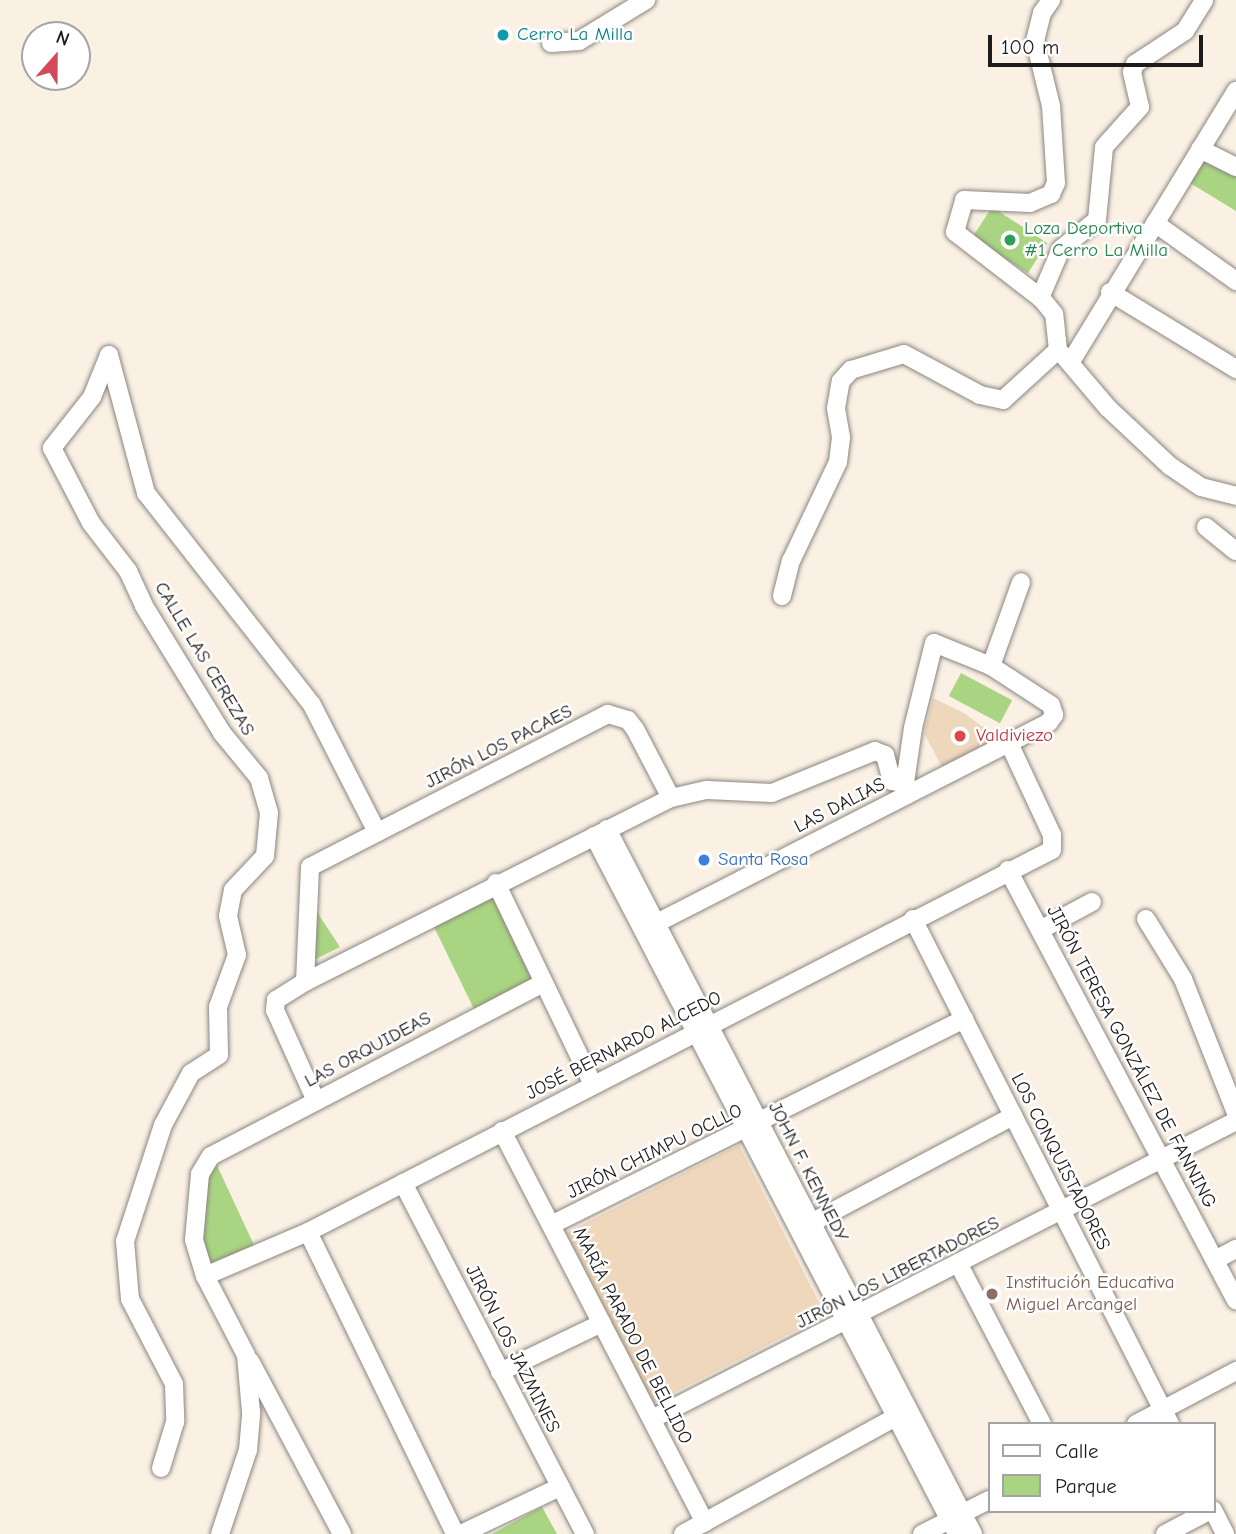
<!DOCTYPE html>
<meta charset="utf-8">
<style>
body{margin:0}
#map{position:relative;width:1236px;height:1534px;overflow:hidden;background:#faf0e3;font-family:"Comic Neue",sans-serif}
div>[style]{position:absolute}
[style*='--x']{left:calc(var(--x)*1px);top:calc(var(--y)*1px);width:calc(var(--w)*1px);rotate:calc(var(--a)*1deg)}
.built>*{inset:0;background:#eed7bb;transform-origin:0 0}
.green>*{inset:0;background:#a9d582;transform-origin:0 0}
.roads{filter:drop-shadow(0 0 2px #8b8680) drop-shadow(0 0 2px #8b8680)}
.minor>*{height:18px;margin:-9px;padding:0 9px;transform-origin:9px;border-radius:9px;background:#fff}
.dots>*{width:19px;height:19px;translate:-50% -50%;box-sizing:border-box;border:4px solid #fff;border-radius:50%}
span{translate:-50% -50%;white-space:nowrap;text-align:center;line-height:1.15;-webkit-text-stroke:5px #fff;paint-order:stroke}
.culture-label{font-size:19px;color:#0d838f}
.left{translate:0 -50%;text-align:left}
.leisure-label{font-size:19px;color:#27864d}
.street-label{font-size:19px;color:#1c1c1c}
.health-label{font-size:19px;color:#be3a42}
.shop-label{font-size:19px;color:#366cbe}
.education-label{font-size:19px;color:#785e54}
.legend{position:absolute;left:988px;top:1422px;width:228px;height:91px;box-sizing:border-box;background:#fff;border:2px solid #a4a4a4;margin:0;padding:9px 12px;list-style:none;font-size:21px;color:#1c1c1c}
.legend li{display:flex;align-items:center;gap:14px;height:35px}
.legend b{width:35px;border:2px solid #a4a4a4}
.north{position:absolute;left:21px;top:21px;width:70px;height:70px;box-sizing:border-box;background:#fff;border:2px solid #a4a4a4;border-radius:50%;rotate:21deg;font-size:19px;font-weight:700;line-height:28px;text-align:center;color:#1c1c1c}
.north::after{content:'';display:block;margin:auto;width:24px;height:32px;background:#d1495b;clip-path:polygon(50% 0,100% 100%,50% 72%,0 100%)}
.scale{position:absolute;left:988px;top:35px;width:215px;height:32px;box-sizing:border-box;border:4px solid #1c1c1c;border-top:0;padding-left:9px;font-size:21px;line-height:24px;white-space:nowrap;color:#1c1c1c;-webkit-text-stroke:5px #fff;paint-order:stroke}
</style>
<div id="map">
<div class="built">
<i style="clip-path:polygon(933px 698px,964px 713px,999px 739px,943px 769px,924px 733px)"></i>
<i style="left:739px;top:1145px;width:191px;height:194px;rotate:63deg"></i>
</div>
<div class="green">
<i style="clip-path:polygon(1206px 158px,1236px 175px,1236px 211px,1190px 183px)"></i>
<i style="left:992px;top:207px;width:66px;height:36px;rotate:33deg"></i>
<i style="left:961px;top:673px;width:58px;height:26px;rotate:28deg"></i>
<i style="left:498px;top:894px;width:95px;height:72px;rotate:64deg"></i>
<i style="clip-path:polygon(309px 900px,340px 947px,306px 964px)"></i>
<i style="clip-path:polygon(214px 1159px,254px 1245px,206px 1268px,197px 1223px)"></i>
<i style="clip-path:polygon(542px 1507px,557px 1534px,492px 1534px)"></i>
</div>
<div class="roads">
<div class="minor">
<i style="--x:551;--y:43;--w:28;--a:-4"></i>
<i style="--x:579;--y:41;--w:79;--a:-31.5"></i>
<i style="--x:1200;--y:149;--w:40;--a:26.6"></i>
<i style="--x:1155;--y:223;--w:100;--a:35.6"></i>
<i style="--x:1110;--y:292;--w:148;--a:31.4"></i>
<i style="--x:1040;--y:298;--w:53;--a:-66.8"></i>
<i style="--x:1061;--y:249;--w:46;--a:-38.9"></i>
<i style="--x:1097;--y:220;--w:73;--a:-84.5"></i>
<i style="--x:1104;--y:147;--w:54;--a:-48"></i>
<i style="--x:1140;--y:107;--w:36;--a:-103"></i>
<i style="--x:1132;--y:72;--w:9;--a:-69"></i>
<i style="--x:1135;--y:64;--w:60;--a:-33.4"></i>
<i style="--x:1185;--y:31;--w:36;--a:-58"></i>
<i style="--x:109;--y:355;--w:45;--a:112"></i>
<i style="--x:92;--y:397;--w:65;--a:128.1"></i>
<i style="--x:52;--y:448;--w:85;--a:62.5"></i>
<i style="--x:91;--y:523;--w:61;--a:52.4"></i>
<i style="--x:128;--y:571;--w:38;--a:65"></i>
<i style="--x:144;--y:606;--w:149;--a:58.4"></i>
<i style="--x:222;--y:733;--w:58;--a:50.6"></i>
<i style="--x:259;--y:778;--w:36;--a:74"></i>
<i style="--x:269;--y:813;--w:43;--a:95.3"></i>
<i style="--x:265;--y:856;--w:47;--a:133.3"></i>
<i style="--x:233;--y:890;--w:26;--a:101"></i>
<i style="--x:228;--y:916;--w:40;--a:77"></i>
<i style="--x:237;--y:955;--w:55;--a:110.1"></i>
<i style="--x:218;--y:1007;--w:48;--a:88.8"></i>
<i style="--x:219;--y:1055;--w:33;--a:147"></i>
<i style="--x:191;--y:1073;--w:59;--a:118.3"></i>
<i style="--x:163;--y:1125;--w:122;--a:108.1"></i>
<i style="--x:125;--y:1241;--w:58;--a:85.1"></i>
<i style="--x:130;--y:1299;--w:96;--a:62.6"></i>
<i style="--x:174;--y:1384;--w:38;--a:88"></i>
<i style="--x:175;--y:1422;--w:48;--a:106.9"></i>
<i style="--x:109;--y:355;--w:143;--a:75"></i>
<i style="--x:146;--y:493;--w:269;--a:51.9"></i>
<i style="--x:312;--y:705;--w:143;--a:62.9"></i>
<i style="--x:1063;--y:355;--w:70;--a:49.7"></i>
<i style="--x:1108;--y:408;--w:85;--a:43.1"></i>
<i style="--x:1170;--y:466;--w:37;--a:34"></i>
<i style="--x:1201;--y:487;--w:36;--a:14"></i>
<i style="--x:1070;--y:363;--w:319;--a:-58.6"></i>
<i style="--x:1206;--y:527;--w:38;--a:39"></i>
<i style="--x:782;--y:596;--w:36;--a:-76"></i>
<i style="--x:791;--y:561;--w:110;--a:-64.6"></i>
<i style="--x:838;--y:462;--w:25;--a:-83"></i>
<i style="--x:841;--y:437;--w:29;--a:-100"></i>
<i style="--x:836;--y:408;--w:27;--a:-80"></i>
<i style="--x:841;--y:381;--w:15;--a:-48"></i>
<i style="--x:851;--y:370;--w:55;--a:-16.8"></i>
<i style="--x:904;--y:354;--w:86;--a:28.3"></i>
<i style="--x:980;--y:395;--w:24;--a:12"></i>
<i style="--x:1003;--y:400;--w:74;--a:-42.3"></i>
<i style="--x:1058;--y:350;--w:36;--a:-96"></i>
<i style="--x:1054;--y:314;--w:19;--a:-129"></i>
<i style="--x:1042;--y:299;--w:110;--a:-142.4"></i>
<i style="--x:955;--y:232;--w:33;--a:-74"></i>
<i style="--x:964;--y:200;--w:66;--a:2.6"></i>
<i style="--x:1030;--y:203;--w:23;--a:-23"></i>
<i style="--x:1051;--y:194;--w:12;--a:-66"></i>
<i style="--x:1056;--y:183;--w:77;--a:-93.7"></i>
<i style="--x:1051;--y:106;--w:67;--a:-103.8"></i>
<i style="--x:1035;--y:41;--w:29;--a:-76"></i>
<i style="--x:1042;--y:13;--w:16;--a:-55"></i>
<i style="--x:991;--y:666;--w:89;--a:-70.3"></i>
<i style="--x:607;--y:829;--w:794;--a:62.56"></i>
<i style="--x:594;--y:836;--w:787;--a:62.52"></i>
<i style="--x:1008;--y:870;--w:487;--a:62.1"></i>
<i style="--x:496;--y:883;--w:224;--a:64.3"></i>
<i style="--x:913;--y:919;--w:567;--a:63.03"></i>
<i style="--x:1146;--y:919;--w:70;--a:58.3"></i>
<i style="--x:1183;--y:979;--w:144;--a:68.4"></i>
<i style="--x:645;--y:929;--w:454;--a:-27.1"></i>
<i style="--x:1049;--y:722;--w:9;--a:-54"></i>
<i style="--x:1054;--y:715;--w:10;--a:-107"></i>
<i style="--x:1051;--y:705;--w:72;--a:-147"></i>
<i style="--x:991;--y:666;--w:61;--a:-158"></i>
<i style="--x:934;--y:643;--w:88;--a:103.9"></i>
<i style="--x:913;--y:728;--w:56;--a:98.3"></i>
<i style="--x:905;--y:783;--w:11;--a:56"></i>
<i style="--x:1040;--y:930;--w:59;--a:-28.3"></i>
<i style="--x:305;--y:982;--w:115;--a:-87.5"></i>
<i style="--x:310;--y:867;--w:335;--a:-27.2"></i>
<i style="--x:608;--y:714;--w:21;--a:17"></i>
<i style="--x:628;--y:720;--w:11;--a:52"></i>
<i style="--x:635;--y:729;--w:78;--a:62.4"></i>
<i style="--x:316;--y:1101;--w:100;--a:-114.3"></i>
<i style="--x:275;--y:1010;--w:10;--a:-84"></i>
<i style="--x:276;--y:1000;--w:34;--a:-32"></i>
<i style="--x:305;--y:982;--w:410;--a:-26.7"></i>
<i style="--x:671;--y:798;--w:37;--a:-13"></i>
<i style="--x:707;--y:790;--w:65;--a:2.6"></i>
<i style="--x:772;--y:793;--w:111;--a:-22.2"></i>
<i style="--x:875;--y:751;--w:11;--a:22"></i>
<i style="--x:885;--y:755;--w:27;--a:75"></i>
<i style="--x:892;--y:781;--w:13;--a:9"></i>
<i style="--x:502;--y:1131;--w:441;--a:62.6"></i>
<i style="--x:403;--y:1183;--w:395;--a:62.6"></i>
<i style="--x:811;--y:1223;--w:229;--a:-27.9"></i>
<i style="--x:551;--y:1225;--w:462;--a:-26.5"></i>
<i style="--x:308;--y:1232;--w:336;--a:64"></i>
<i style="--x:1215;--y:1260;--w:24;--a:-28"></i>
<i style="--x:959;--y:1265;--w:179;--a:62.4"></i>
<i style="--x:205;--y:1276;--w:112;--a:-23.1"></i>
<i style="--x:308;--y:1232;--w:836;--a:-27.18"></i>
<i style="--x:1052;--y:850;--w:15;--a:-90"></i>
<i style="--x:1052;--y:835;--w:102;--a:-115.1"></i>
<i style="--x:250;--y:1361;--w:196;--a:62"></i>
<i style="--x:500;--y:1372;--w:113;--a:-25.7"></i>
<i style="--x:652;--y:1419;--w:656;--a:-27.03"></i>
<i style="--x:1136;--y:1424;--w:113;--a:-27.9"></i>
<i style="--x:1213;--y:1510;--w:27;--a:63"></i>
<i style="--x:220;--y:1534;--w:89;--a:-71.6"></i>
<i style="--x:248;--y:1450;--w:38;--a:-85"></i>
<i style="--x:251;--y:1412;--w:57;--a:-95"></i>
<i style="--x:246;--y:1355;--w:89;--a:-117.4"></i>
<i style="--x:205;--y:1276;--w:38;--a:-107"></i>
<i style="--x:194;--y:1240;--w:66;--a:-84.8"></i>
<i style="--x:200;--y:1174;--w:21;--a:-59"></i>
<i style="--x:211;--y:1156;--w:375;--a:-27.5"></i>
<i style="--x:461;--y:1534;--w:110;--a:-25.4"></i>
<i style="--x:683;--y:1534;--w:243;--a:-28.8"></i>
<i style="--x:922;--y:1534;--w:75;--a:-26.9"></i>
<i style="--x:1165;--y:1534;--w:50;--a:-27.6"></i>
</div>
</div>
<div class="dots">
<i style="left:503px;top:35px;background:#0f9aa8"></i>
<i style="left:1010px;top:240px;background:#2e9e5b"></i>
<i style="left:960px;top:736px;background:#e0444e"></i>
<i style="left:704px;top:860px;background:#3f7fe0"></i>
<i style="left:992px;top:1294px;background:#8d6e63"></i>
</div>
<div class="culture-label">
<span class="left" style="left:517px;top:35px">Cerro La Milla</span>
</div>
<div class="leisure-label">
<span class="left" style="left:1024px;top:240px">Loza Deportiva<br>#1 Cerro La Milla</span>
</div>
<div class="street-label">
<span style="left:204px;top:659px;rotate:59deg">CALLE LAS CEREZAS</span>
<span style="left:499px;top:747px;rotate:-27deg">JIRÓN LOS PACAES</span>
<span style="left:840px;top:806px;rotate:-27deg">LAS DALIAS</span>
<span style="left:624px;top:1046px;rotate:-27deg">JOSÉ BERNARDO ALCEDO</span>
<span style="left:368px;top:1050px;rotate:-28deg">LAS ORQUIDEAS</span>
<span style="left:1131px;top:1057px;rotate:62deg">JIRÓN TERESA GONZÁLEZ DE FANNING</span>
<span style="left:655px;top:1152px;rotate:-26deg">JIRÓN CHIMPU OCLLO</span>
<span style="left:1060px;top:1162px;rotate:63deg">LOS CONQUISTADORES</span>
<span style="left:808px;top:1172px;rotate:63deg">JOHN F. KENNEDY</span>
<span style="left:898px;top:1273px;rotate:-27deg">JIRÓN LOS LIBERTADORES</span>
<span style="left:632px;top:1336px;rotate:63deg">MARÍA PARADO DE BELLIDO</span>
<span style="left:512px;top:1349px;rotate:63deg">JIRÓN LOS JAZMINES</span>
</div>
<div class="health-label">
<span class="left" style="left:976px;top:736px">Valdiviezo</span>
</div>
<div class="shop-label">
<span class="left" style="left:718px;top:860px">Santa Rosa</span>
</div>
<div class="education-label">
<span class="left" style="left:1006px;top:1294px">Institución Educativa<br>Miguel Arcangel</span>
</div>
<ul class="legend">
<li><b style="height:9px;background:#fff"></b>Calle</li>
<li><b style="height:19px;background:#a9d582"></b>Parque</li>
</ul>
<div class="north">N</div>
<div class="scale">100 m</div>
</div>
